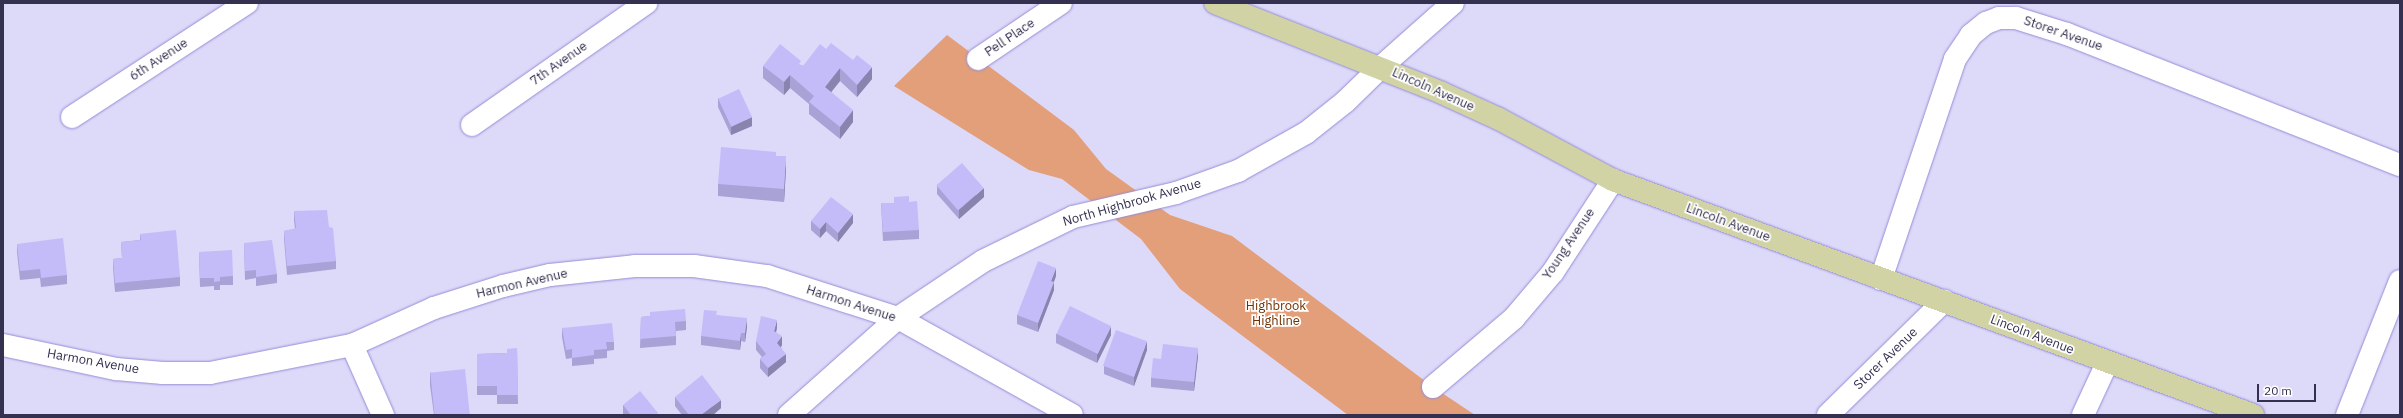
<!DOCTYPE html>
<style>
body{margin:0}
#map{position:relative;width:2403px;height:418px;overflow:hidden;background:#dcd9f9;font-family:"IBM Plex Sans",sans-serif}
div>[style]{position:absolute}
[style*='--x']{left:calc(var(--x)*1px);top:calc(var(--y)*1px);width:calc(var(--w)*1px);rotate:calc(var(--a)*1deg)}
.green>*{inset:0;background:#e39f7a}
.roads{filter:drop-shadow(0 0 1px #968cd6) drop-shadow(0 0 1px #968cd6)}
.minor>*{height:22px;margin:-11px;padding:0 11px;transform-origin:11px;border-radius:11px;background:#fff}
.major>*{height:22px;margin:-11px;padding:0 11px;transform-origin:11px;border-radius:11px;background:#d1d3a5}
.wall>*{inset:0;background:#a8a2d6}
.shaded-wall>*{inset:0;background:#8884ae}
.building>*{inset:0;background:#c3bcf9;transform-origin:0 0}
span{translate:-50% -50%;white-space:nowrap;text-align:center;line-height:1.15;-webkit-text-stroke:3.5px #fff;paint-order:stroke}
.street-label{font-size:13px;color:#34304f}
.park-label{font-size:13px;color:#713101}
.frame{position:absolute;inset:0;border:4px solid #34304f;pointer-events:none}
.scale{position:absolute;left:2257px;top:384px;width:59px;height:18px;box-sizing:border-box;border:2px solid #34304f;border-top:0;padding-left:5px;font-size:12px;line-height:14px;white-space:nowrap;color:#34304f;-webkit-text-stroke:3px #fff;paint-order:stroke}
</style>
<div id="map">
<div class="green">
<i style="clip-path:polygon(947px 35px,1074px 130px,1106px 169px,1170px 215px,1232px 236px,1433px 387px,1475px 415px,1348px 415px,1180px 289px,1141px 239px,1062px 179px,1029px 170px,894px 86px)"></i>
</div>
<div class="roads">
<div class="minor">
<i style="--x:978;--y:59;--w:100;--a:-34"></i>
<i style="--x:72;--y:117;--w:209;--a:-33.1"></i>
<i style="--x:472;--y:125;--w:213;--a:-35"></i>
<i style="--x:1881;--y:279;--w:232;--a:-71.4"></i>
<i style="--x:1955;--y:59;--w:29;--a:-56"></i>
<i style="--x:1971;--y:35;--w:19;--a:-39"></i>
<i style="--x:1986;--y:23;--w:14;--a:-21"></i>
<i style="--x:1999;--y:18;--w:17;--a:0"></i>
<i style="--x:2016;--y:18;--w:53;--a:17.4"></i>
<i style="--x:2067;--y:34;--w:358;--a:21.5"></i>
<i style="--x:3;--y:345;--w:116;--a:12"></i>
<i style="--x:116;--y:369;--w:47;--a:4.9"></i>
<i style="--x:163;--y:373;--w:47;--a:0"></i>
<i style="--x:210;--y:373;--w:145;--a:-11.2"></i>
<i style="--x:352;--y:345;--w:90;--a:-24.3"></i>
<i style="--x:434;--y:308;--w:72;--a:-17.7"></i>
<i style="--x:503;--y:286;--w:48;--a:-13.2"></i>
<i style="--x:550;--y:275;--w:85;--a:-6"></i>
<i style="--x:635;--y:266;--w:59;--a:0"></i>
<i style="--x:694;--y:266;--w:74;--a:7.8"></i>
<i style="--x:767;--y:276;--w:138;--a:17.8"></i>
<i style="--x:898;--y:318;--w:199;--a:29.1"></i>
<i style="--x:352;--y:345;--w:77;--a:66.1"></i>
<i style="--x:1433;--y:387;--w:106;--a:-40.4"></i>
<i style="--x:1514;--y:318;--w:60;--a:-49.7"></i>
<i style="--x:1553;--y:272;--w:110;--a:-56.9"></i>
<i style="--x:789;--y:415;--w:146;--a:-41.7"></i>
<i style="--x:898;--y:318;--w:102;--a:-33.8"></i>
<i style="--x:983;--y:261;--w:100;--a:-26.1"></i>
<i style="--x:1073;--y:217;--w:106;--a:-13.1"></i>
<i style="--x:1176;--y:193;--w:66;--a:-19.5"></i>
<i style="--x:1238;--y:171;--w:78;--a:-29.2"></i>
<i style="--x:1306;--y:133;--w:50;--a:-38.5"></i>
<i style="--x:1345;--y:102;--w:50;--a:-44.2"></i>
<i style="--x:1381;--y:67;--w:96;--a:-41.6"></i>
<i style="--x:1828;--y:415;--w:163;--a:-44.5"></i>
<i style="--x:2083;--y:415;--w:57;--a:-65.2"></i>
<i style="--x:2347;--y:415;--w:144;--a:-68.4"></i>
</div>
<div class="major">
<i style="--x:1215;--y:3;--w:244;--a:21.6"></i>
<i style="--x:1442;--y:93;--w:63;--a:24.5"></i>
<i style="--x:1499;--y:119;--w:129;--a:28.2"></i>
<i style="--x:1613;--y:180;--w:682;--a:20.16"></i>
</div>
</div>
<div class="wall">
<i style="clip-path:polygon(826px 49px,872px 79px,857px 97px,840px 81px,831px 92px,853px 122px,840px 139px,809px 114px,809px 104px,790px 88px,784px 95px,763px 78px,763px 66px,801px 65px,803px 66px)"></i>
<i style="clip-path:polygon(718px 98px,752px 126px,731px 135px,718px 107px)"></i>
<i style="clip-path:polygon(776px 156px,786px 168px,784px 202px,718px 196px,718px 184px)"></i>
<i style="clip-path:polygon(937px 186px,984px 197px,959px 219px,937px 194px)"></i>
<i style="clip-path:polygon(894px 197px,909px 202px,919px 230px,919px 239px,883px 241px,881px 203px,894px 203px)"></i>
<i style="clip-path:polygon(294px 211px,329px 227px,336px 261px,336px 269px,287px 275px,284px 239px,284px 231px,295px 229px,294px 220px)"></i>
<i style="clip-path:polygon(811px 221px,853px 223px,838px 242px,826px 231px,820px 238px,811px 230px)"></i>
<i style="clip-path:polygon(140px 234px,180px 277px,180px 286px,115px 292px,113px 268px,113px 259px,122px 258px,121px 242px,140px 240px)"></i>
<i style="clip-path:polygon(244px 243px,277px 274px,277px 283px,256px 286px,256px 278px,245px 280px)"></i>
<i style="clip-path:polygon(17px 244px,67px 275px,67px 284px,41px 287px,40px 278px,20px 280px,17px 252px)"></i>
<i style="clip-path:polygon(199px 252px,233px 276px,233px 285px,220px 285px,220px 290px,214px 290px,214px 286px,200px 287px)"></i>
<i style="clip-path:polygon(1056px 276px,1054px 282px,1054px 290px,1038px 332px,1017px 324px,1017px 315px)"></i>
<i style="clip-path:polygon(650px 312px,686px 321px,686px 330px,676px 331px,676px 345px,640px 348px,641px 317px,650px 316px)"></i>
<i style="clip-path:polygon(717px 315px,747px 327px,745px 342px,741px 341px,740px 350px,701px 345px,701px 336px)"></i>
<i style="clip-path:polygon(562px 328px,614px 342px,614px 350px,607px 351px,607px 358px,594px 359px,594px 364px,572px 366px,572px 358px,566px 359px,562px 337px)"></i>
<i style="clip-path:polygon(777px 328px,776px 332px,782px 345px,781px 347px,786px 362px,768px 377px,760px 368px,760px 359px,762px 357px,756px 350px,756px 341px)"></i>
<i style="clip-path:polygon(1056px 334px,1111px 335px,1097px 363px,1056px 343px)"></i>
<i style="clip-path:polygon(517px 348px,518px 404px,497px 404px,497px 395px,477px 395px,477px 354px,507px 353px)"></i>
<i style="clip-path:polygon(1147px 350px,1134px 386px,1104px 374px,1104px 366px)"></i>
<i style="clip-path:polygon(1198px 356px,1194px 391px,1151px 387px,1151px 378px,1161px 359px)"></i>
<i style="clip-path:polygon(430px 372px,470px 415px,434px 415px,430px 385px)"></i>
<i style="clip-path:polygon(675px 397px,721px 408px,713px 415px,682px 415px,675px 406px)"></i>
<i style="clip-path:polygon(623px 405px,658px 415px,624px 415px,623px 414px)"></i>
</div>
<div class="shaded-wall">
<i style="clip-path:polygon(872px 67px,872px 79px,857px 97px,857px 85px)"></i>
<i style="clip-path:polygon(840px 68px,840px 81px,825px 100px,825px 87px)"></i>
<i style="clip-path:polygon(790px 75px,790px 88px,784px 95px,784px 82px)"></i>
<i style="clip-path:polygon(853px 110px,853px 122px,840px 139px,840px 127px)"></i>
<i style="clip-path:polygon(752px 117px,752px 126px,731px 135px,731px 127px)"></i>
<i style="clip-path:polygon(786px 156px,786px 168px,784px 202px,784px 189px)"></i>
<i style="clip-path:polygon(984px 188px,984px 197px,959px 219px,959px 210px)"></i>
<i style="clip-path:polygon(853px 214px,853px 223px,838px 242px,838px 233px)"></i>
<i style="clip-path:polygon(826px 222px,826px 231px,820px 238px,820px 229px)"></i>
<i style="clip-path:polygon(1056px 268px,1056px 276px,1051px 289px,1051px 281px)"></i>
<i style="clip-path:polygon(1054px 282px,1054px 290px,1038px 332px,1038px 323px)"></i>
<i style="clip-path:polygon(747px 318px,747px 327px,745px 342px,745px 333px)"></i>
<i style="clip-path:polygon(777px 320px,777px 328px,774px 340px,774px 331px)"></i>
<i style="clip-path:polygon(1111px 326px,1111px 335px,1097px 363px,1097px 355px)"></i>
<i style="clip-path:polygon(741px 333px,741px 341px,740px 350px,740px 341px)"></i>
<i style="clip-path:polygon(782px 336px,782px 345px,777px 352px,777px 343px)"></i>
<i style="clip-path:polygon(1147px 341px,1147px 350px,1134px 386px,1134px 377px)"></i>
<i style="clip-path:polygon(1198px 348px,1198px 356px,1194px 391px,1194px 382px)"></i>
<i style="clip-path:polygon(786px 354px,786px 362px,768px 377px,768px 368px)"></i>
<i style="clip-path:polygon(721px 400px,721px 408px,713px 415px,701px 415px)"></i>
</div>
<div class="building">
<i style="clip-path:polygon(831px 43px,853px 60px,857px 55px,872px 67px,857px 85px,840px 68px,825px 87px,853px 110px,840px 127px,809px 102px,814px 96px,790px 75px,784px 82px,763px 66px,780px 44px,801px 61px,799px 64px,803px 66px,820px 44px,826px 49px)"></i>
<i style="left:739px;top:89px;width:31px;height:23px;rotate:65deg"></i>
<i style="clip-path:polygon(721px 147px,776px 152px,776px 156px,786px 156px,784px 189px,718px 184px)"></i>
<i style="left:962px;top:163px;width:33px;height:34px;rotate:49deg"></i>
<i style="clip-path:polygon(909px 196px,909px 202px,917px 201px,919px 230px,883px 232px,881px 203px,894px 203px,894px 197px)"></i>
<i style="clip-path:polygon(831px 197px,853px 214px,838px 233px,826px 222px,820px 229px,811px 221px)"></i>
<i style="clip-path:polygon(327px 210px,329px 227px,333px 228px,336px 261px,287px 266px,284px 231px,296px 228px,294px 211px)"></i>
<i style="clip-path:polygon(176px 230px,180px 277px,115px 283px,113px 259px,122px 258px,121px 242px,141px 240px,140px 234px)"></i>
<i style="clip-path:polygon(63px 238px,67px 275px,41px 278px,40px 269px,20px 271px,17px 244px)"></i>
<i style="clip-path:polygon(272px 240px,277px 274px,256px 277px,256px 270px,245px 271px,244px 243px)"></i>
<i style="clip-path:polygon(232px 250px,233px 276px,220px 277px,220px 281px,214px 282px,214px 278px,200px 278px,199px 252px)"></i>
<i style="clip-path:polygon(1038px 261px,1056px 268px,1051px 281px,1054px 282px,1038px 323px,1017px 315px)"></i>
<i style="left:1070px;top:306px;width:46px;height:31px;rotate:26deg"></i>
<i style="clip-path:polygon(685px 309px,686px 321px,675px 322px,676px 336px,640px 339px,641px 317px,650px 316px,650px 312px)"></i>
<i style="clip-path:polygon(704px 310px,717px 311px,716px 315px,747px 318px,745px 333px,741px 333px,740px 341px,701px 336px)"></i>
<i style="clip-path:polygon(761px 316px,777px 320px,774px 331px,782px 336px,777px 343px,786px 354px,768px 368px,760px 359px,766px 354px,756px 341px)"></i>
<i style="clip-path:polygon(612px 323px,614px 342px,606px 342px,607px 349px,594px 350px,594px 355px,572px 358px,572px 349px,566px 350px,562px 328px)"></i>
<i style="left:1116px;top:330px;width:33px;height:38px;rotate:20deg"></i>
<i style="clip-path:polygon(1163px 344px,1198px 348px,1194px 382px,1151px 378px,1153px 358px,1161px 359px)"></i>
<i style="clip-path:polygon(517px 348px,518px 395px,497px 395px,497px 386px,477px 386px,477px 354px,507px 353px,507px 349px)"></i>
<i style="left:465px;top:369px;width:46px;height:35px;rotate:84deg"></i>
<i style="clip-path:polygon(702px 375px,721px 400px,701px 415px,689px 415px,675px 397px)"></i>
<i style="clip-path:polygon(640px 391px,658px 413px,656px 415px,631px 415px,623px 405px)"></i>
</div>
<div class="street-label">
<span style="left:2063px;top:34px;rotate:19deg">Storer Avenue</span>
<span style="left:1010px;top:38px;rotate:-34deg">Pell Place</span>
<span style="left:159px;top:60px;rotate:-33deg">6th Avenue</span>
<span style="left:559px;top:64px;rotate:-35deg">7th Avenue</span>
<span style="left:1433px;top:90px;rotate:24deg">Lincoln Avenue</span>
<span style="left:1132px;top:203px;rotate:-16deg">North Highbrook Avenue</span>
<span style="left:1728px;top:223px;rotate:20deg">Lincoln Avenue</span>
<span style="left:1569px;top:244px;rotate:-56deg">Young Avenue</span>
<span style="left:522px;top:284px;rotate:-13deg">Harmon Avenue</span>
<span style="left:851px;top:304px;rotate:18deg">Harmon Avenue</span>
<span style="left:2032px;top:335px;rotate:21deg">Lincoln Avenue</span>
<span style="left:1886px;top:359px;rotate:-44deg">Storer Avenue</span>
<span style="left:93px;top:362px;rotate:10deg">Harmon Avenue</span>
</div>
<div class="park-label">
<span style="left:1276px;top:314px">Highbrook<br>Highline</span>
</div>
<div class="frame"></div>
<div class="scale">20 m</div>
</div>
